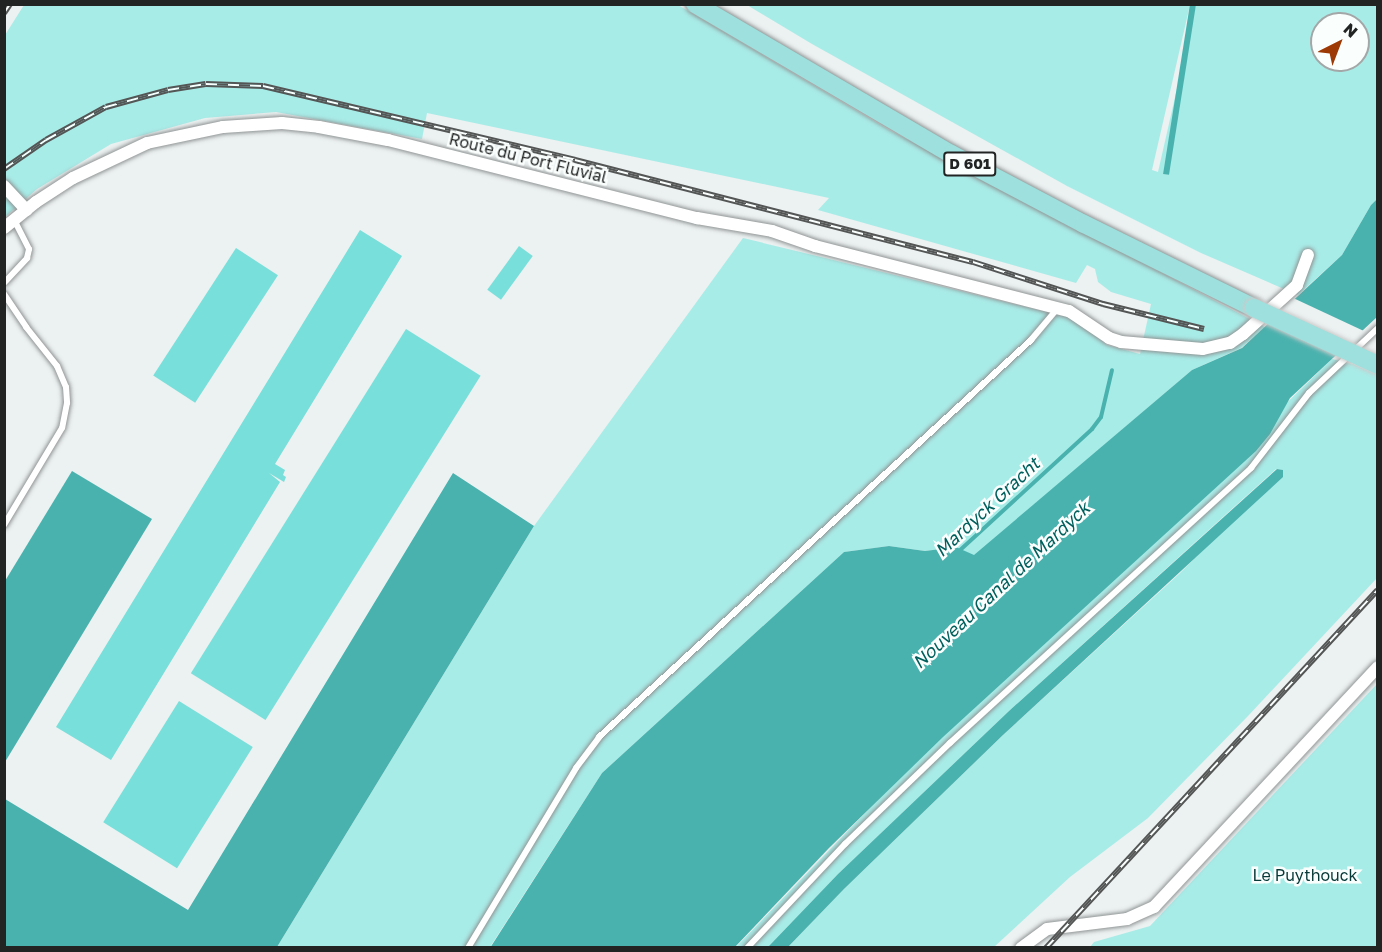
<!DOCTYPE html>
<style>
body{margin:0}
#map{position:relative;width:1382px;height:952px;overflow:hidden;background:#ecf1f1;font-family:"Golos Text",sans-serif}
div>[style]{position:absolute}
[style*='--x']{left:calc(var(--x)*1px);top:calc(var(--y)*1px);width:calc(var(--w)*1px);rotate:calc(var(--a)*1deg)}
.green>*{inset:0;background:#a8ece8}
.water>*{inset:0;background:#4ab2ae;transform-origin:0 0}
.pier>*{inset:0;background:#ecf1f1}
.stream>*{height:4px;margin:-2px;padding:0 2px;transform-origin:2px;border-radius:2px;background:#4ab2ae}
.building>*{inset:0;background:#79dfda;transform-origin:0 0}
.roads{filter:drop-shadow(0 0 2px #909494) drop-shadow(0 0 2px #909494)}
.service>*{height:6px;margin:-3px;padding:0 3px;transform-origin:3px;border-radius:3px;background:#fff}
.minor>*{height:12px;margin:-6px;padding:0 6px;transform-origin:6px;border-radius:6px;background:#fff}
.primary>*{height:18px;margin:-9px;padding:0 9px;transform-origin:9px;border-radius:9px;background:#9de0dd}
.rail>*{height:6px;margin-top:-3px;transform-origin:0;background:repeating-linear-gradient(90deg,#fafffe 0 11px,#545656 0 22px);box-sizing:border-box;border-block:2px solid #545656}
.bridges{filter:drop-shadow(0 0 2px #cacaca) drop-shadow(0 0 2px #cacaca)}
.primary-bridge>*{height:18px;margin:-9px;padding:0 9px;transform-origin:9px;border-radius:9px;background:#9de0dd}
span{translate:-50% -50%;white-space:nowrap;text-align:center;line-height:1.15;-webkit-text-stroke:5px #fafffe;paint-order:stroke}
.shield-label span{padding:2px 4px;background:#fafffe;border:2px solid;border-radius:4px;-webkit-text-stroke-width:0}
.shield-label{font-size:15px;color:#222424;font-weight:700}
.street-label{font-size:16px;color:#222424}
.park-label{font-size:16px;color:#063937}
.water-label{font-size:18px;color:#005f5c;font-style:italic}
.frame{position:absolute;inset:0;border:6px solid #222424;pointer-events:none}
.north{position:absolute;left:1310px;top:12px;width:60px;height:60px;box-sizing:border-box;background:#fafffe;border:2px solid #a4a7a7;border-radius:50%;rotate:42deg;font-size:16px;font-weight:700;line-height:24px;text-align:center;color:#222424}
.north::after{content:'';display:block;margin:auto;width:21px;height:27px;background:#9d3904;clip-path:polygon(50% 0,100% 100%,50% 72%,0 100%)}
</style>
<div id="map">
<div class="green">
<i style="clip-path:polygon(24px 5px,678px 5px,891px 131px,1265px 327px,1241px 348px,1192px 370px,974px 556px,956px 547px,925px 551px,889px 546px,844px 552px,602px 773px,490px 947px,277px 947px,534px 526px,743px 238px,1067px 317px,1077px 321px,1107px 345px,1140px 354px,1151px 304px,1111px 292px,1098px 282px,1095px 269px,1087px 265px,1076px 283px,818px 210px,829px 198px,427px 113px,422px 139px,276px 112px,205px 118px,111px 144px,37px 189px,5px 217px,5px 35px)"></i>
<i style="clip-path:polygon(evenodd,747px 5px,1190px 5px,1152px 170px,1158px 172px,1196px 5px,1377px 5px,1377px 199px,1371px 205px,1342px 255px,1298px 295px,1201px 253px,1067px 186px,812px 44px,747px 5px,1322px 24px,1358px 24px,1358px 60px,1322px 60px,1322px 24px)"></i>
<i style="clip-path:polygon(1332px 359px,1353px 364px,1377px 375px,1377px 578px,1248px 716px,1148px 818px,1070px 877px,994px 947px,788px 947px,844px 889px,1003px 735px,1179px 574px,1283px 470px,1276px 469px,1009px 711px,838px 874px,768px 947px,735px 948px,895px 782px)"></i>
<i style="clip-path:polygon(1377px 684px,1377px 947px,1090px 947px,1094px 942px,1150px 926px)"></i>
</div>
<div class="water">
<i style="left:1190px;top:4px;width:6px;height:172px;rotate:9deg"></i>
<i style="clip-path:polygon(1377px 199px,1377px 317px,1290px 398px,1270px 434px,1256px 451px,943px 737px,829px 848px,735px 947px,490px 948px,602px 773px,844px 552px,889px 546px,925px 551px,956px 547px,974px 555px,1192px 370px,1242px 348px,1342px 255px,1371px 205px)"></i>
<i style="clip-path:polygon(1277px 469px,1283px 470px,1283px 477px,1003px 735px,844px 889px,788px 947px,768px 947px,838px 874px,1009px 711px)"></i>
<i style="clip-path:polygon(72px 471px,152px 519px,5px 762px,5px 581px)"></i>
<i style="clip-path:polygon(453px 473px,534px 526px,277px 947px,5px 947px,5px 799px,188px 910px)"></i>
</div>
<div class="pier">
<i style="clip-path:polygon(1291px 297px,1366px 332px,1341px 355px,1266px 321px)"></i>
</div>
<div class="stream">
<i style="--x:958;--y:552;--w:182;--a:-42.5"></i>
<i style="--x:1092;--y:429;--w:15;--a:-53"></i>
<i style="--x:1101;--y:417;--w:48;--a:-76.8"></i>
</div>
<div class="building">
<i style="clip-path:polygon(360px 230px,402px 256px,275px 464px,285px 470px,283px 475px,286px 477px,284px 482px,269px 473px,280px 482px,111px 760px,56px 727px)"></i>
<i style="left:519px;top:246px;width:17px;height:54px;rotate:36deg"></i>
<i style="left:236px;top:248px;width:50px;height:152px;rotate:33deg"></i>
<i style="left:406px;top:329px;width:88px;height:406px;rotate:32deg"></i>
<i style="left:179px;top:701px;width:87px;height:143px;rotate:32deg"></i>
</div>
<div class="roads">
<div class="service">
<i style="--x:4;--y:283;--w:34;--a:-47"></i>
<i style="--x:27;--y:258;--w:9;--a:-77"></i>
<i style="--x:29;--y:249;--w:33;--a:-117"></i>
<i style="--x:4;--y:294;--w:40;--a:56"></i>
<i style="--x:26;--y:327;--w:50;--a:51.5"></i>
<i style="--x:57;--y:366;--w:23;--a:67"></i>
<i style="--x:66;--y:387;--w:16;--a:86"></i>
<i style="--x:67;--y:403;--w:25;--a:101"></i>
<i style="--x:62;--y:428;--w:113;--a:120.9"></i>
<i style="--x:468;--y:948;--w:210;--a:-59"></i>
<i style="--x:576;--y:768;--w:39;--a:-53"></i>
<i style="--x:599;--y:737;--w:587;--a:-42.58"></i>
<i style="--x:1031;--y:340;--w:40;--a:-50"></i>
<i style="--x:747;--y:948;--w:143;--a:-46.7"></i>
<i style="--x:845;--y:844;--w:146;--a:-43.9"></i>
<i style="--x:950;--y:743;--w:408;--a:-42.4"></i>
<i style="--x:1251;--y:468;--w:95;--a:-52.3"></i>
<i style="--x:1309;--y:393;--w:95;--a:-43.3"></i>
</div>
<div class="minor">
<i style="--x:4;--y:186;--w:33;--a:47"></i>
<i style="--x:4;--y:228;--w:41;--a:-39.1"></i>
<i style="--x:36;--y:202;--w:44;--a:-33"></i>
<i style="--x:73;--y:178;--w:82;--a:-25.3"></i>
<i style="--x:147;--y:143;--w:78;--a:-11.9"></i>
<i style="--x:223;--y:127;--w:59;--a:-3.9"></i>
<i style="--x:282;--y:123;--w:37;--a:6"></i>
<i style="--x:319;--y:127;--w:70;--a:10.7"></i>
<i style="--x:388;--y:140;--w:319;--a:14.2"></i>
<i style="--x:697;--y:218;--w:76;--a:9.8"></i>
<i style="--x:772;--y:231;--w:46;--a:19.2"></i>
<i style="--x:815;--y:246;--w:262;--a:14.4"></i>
<i style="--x:1069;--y:311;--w:48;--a:34"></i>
<i style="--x:1109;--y:338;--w:13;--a:18"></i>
<i style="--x:1121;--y:342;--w:82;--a:4.9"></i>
<i style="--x:1203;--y:349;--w:28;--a:-13"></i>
<i style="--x:1230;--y:343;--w:16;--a:-35"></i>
<i style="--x:1243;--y:334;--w:73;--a:-42.2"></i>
<i style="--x:1297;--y:285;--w:32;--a:-70"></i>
<i style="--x:1021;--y:948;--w:32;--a:-36"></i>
<i style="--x:1047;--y:929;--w:81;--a:-7.1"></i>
<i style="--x:1127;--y:919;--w:30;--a:-24"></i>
<i style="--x:1154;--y:907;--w:328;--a:-47"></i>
</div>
<div class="primary">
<i style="--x:695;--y:4;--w:297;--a:30.4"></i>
<i style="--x:951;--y:154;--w:150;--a:27.8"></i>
<i style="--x:1084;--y:224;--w:190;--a:26.3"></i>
</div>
</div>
<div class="rail">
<i style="--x:4;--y:13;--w:11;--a:-56"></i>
<i style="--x:4;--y:169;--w:51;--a:-34.6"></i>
<i style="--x:46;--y:140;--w:68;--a:-28.8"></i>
<i style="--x:106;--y:107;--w:64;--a:-15.3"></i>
<i style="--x:168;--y:90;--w:38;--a:-9"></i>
<i style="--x:206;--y:84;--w:57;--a:2"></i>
<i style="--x:263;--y:86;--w:321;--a:13.3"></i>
<i style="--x:575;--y:160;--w:411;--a:14.4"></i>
<i style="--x:973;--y:262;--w:137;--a:17.9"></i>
<i style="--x:1103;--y:304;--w:104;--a:13.9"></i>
<i style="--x:1046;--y:948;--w:488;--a:-47.2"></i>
</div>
<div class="bridges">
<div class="primary-bridge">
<i style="--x:1254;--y:308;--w:136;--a:24.7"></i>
</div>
</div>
<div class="shield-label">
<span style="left:970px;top:164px">D 601</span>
</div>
<div class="street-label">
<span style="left:528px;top:158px;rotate:14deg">Route du Port Fluvial</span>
</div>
<div class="park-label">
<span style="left:1305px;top:875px">Le Puythouck</span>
</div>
<div class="water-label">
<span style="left:987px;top:507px;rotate:-43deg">Mardyck Gracht</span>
<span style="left:1001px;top:585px;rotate:-43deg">Nouveau Canal de Mardyck</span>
</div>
<div class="frame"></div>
<div class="north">N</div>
</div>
